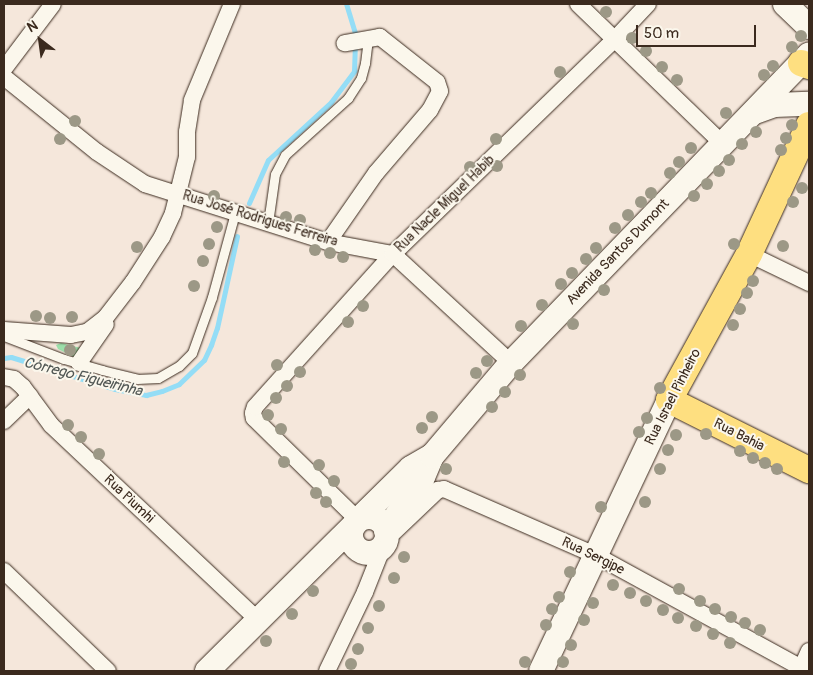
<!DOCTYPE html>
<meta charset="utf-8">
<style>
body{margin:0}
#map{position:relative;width:813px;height:675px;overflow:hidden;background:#f5e7db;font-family:Pangolin,sans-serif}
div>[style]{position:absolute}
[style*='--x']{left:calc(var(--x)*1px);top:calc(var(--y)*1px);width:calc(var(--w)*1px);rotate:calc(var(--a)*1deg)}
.green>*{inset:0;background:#9cdfaa}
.stream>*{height:5px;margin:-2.5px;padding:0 2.5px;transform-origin:2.5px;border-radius:2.5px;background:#94ddf6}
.roads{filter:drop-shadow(0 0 1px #3b2a1e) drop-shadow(0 0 1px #3b2a1e)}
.lane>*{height:9px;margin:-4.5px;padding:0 4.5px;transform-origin:4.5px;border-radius:4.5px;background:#fbf7ec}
.street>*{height:16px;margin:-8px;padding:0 8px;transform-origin:8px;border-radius:8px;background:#fbf7ec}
.secondary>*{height:24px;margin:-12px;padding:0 12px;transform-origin:12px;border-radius:12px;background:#fbf7ec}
.secondary>.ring{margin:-12px;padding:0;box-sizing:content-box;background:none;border:24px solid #fbf7ec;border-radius:50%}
.primary>*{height:26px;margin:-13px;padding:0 13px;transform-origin:13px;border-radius:13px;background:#fedf80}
.trees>*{width:12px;height:12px;margin:-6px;border-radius:50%;background:#9c9886}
span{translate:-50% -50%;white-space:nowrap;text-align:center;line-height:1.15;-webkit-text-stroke:4px #fbf7ec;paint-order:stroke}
.street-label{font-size:14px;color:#3b2a1e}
.water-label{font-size:15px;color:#515754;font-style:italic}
.frame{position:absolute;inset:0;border:5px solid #3b2a1e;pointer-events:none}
.north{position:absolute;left:15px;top:15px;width:50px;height:50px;-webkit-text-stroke:4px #fbf7ec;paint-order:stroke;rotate:330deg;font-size:14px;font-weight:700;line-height:20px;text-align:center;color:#3b2a1e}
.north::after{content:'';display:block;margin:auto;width:18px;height:22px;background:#3b2a1e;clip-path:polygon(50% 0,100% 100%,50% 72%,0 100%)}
.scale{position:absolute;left:636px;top:25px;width:120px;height:22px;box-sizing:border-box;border:2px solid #3b2a1e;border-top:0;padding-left:6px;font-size:15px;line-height:18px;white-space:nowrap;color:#3b2a1e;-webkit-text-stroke:4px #fbf7ec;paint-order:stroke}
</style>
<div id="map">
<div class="green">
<i style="clip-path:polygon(61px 343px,81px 348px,76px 358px,58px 349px,56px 345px)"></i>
</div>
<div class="stream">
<i style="--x:249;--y:203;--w:47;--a:-66.2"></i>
<i style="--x:268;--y:160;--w:86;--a:-42.6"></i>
<i style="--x:331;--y:102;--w:39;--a:-53"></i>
<i style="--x:354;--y:71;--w:38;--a:-88"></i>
<i style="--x:355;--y:33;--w:30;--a:-107"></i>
<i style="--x:4;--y:358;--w:7;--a:-8"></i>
<i style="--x:11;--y:357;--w:109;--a:17.1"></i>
<i style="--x:115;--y:389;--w:32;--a:11"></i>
<i style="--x:146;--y:395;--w:16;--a:-14"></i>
<i style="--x:162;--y:391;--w:18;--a:-22"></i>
<i style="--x:179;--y:384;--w:35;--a:-44"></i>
<i style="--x:204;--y:360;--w:17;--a:-65"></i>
<i style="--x:211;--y:345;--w:18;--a:-71"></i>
<i style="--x:217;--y:328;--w:94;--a:-77.7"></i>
</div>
<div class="roads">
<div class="lane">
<i style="--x:268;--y:223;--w:49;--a:-81.9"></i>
<i style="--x:275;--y:174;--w:21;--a:-62"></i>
<i style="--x:285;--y:155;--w:85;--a:-42.1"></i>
<i style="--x:348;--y:98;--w:24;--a:-57"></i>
<i style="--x:361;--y:78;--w:16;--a:-75"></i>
<i style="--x:365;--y:63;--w:25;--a:-83"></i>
<i style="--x:4;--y:336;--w:64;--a:21"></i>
<i style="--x:64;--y:359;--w:40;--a:16"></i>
<i style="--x:102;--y:370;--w:36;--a:14"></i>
<i style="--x:137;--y:379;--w:21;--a:-3"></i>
<i style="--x:158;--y:378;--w:24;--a:-30"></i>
<i style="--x:179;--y:366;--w:18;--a:-45"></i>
<i style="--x:192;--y:353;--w:59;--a:-70.3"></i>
<i style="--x:212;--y:297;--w:87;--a:-74.7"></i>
</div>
<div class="street">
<i style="--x:578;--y:4;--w:200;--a:44"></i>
<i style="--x:4;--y:69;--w:81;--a:-53"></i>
<i style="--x:4;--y:77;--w:119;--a:38.9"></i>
<i style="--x:97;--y:152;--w:58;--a:33.7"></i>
<i style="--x:145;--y:184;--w:192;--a:17.6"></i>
<i style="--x:328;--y:242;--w:66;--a:10.5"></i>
<i style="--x:393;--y:254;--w:161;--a:42.7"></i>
<i style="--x:328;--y:242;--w:84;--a:-55.2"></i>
<i style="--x:376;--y:173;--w:83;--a:-49.4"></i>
<i style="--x:430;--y:110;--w:21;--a:-62"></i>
<i style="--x:440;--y:91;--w:9;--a:-108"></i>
<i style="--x:437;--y:82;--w:73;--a:-141.7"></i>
<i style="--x:380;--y:37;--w:36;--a:170"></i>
<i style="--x:749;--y:254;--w:67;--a:25.8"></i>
<i style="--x:4;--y:330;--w:67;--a:4.3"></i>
<i style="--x:71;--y:335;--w:16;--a:-11"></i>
<i style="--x:87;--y:332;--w:24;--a:-38"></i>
<i style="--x:106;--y:317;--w:44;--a:-52.4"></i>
<i style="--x:133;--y:282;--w:54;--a:-57.2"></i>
<i style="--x:162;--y:237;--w:26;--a:-65"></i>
<i style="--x:173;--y:213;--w:58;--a:-76"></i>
<i style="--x:187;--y:157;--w:25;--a:-90"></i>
<i style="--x:187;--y:132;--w:32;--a:-81"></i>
<i style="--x:192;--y:100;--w:104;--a:-67.4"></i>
<i style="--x:79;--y:363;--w:47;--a:-55.3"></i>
<i style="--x:4;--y:377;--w:10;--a:11"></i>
<i style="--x:14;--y:379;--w:12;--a:42"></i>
<i style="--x:23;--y:387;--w:47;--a:53.6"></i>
<i style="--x:51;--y:425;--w:284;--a:43.3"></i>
<i style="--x:4;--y:421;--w:36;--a:-44"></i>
<i style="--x:358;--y:520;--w:146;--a:-135.6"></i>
<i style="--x:254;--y:418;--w:5;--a:-101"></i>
<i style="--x:253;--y:413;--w:6;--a:-72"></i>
<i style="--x:255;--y:407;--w:206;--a:-48"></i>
<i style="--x:393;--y:254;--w:309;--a:-44.1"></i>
<i style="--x:615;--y:39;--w:48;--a:-46.7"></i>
<i style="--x:394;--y:532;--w:61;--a:-43.7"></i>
<i style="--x:438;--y:490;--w:6;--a:-9"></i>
<i style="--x:444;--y:489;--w:167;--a:23.6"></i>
<i style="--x:597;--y:556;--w:239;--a:28.7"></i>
<i style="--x:4;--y:571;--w:144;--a:43.9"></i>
<i style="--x:327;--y:671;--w:88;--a:-64.3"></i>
<i style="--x:365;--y:592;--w:52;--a:-68.4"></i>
<i style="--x:800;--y:671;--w:22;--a:-66"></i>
</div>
<div class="secondary">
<i style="--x:785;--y:4;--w:33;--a:44"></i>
<i style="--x:755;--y:112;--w:20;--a:-20"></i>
<i style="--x:774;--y:105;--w:35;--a:-2"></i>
<i class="ring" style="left:351px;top:517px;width:12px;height:12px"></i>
<i style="--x:358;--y:520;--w:74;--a:-44.5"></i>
<i style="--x:411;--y:468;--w:24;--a:-30"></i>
<i style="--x:386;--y:531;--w:65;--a:-55.6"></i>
<i style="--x:423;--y:477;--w:23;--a:-67"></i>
<i style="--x:432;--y:456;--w:122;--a:-49.7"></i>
<i style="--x:511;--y:363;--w:429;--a:-46"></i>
<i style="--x:207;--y:671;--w:209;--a:-44.8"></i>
<i style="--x:541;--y:671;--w:300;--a:-64.7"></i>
</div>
<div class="primary">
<i style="--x:801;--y:63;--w:9;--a:21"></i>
<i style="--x:809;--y:125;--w:142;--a:114.9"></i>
<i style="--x:749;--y:254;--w:166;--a:118.7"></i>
<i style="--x:669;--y:400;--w:157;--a:26.6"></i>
</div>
</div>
<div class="trees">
<i style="left:606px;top:12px"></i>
<i style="left:801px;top:36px"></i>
<i style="left:632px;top:38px"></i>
<i style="left:792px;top:47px"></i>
<i style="left:646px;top:51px"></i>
<i style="left:773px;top:66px"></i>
<i style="left:662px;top:67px"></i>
<i style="left:560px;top:72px"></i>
<i style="left:764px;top:75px"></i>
<i style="left:677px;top:80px"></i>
<i style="left:726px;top:113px"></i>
<i style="left:75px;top:121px"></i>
<i style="left:792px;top:125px"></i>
<i style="left:756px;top:132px"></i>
<i style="left:786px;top:138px"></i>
<i style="left:60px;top:139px"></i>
<i style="left:496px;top:139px"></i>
<i style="left:742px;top:144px"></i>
<i style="left:691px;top:148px"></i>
<i style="left:781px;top:150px"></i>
<i style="left:729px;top:160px"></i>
<i style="left:679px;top:162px"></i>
<i style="left:497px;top:166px"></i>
<i style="left:470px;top:167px"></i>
<i style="left:719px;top:171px"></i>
<i style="left:670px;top:173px"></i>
<i style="left:707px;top:184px"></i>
<i style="left:802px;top:188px"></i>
<i style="left:651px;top:193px"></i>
<i style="left:214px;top:196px"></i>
<i style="left:694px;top:196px"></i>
<i style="left:641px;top:202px"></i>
<i style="left:793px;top:202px"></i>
<i style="left:628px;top:215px"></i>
<i style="left:286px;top:217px"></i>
<i style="left:300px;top:220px"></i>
<i style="left:217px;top:227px"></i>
<i style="left:615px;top:228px"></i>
<i style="left:209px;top:244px"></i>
<i style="left:734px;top:244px"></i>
<i style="left:783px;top:246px"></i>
<i style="left:137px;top:247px"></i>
<i style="left:596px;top:248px"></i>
<i style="left:315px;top:250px"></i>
<i style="left:330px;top:253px"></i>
<i style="left:343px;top:257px"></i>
<i style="left:586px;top:259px"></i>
<i style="left:203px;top:261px"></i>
<i style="left:572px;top:273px"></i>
<i style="left:753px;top:281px"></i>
<i style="left:561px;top:284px"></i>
<i style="left:194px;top:286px"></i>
<i style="left:604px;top:290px"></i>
<i style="left:747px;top:293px"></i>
<i style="left:542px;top:305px"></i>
<i style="left:363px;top:306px"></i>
<i style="left:740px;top:309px"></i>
<i style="left:36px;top:316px"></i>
<i style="left:72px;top:317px"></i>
<i style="left:50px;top:318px"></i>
<i style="left:348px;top:322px"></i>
<i style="left:573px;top:324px"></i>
<i style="left:733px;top:325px"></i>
<i style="left:521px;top:326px"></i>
<i style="left:70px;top:350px"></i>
<i style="left:487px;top:361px"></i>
<i style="left:277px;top:365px"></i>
<i style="left:300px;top:372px"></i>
<i style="left:476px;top:373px"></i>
<i style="left:520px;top:375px"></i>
<i style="left:287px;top:386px"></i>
<i style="left:660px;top:388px"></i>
<i style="left:505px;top:392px"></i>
<i style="left:276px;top:398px"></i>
<i style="left:492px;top:407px"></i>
<i style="left:268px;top:415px"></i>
<i style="left:432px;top:417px"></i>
<i style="left:647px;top:418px"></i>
<i style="left:68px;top:425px"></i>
<i style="left:422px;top:428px"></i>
<i style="left:281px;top:429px"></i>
<i style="left:639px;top:432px"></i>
<i style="left:706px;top:434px"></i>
<i style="left:676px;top:435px"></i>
<i style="left:81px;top:437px"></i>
<i style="left:668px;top:450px"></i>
<i style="left:740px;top:451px"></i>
<i style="left:99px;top:454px"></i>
<i style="left:753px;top:458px"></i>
<i style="left:284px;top:462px"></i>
<i style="left:765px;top:463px"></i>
<i style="left:319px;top:465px"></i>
<i style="left:446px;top:469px"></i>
<i style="left:660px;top:469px"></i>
<i style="left:777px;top:469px"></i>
<i style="left:334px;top:481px"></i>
<i style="left:316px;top:493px"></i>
<i style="left:326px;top:502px"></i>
<i style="left:645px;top:502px"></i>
<i style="left:601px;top:507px"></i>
<i style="left:404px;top:557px"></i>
<i style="left:570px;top:572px"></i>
<i style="left:394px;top:578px"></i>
<i style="left:613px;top:585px"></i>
<i style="left:679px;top:589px"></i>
<i style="left:313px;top:591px"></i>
<i style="left:630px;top:593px"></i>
<i style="left:559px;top:597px"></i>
<i style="left:646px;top:601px"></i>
<i style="left:700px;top:601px"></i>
<i style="left:593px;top:603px"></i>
<i style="left:379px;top:606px"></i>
<i style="left:552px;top:609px"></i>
<i style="left:715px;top:609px"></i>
<i style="left:663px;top:610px"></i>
<i style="left:292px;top:614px"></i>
<i style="left:731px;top:617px"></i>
<i style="left:678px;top:618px"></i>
<i style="left:584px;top:620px"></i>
<i style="left:745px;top:623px"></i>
<i style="left:546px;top:625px"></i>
<i style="left:696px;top:626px"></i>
<i style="left:368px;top:628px"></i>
<i style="left:760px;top:630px"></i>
<i style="left:713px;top:634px"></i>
<i style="left:266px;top:641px"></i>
<i style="left:730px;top:643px"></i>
<i style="left:571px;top:645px"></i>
<i style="left:358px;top:649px"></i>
<i style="left:525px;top:662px"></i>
<i style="left:563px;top:662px"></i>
<i style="left:351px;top:664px"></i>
</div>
<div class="street-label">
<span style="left:445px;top:204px;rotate:-44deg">Rua Nacle Miguel Habib</span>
<span style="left:260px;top:219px;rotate:17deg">Rua José Rodrigues Ferreira</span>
<span style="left:618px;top:252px;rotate:-46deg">Avenida Santos Dumont</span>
<span style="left:673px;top:397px;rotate:-63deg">Rua Israel Pinheiro</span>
<span style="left:739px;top:435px;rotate:27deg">Rua Bahia</span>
<span style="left:129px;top:499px;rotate:43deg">Rua Piumhi</span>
<span style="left:593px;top:556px;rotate:26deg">Rua Sergipe</span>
</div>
<div class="water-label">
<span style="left:83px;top:377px;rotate:14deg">Córrego Figueirinha</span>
</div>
<div class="frame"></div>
<div class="north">N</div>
<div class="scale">50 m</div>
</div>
